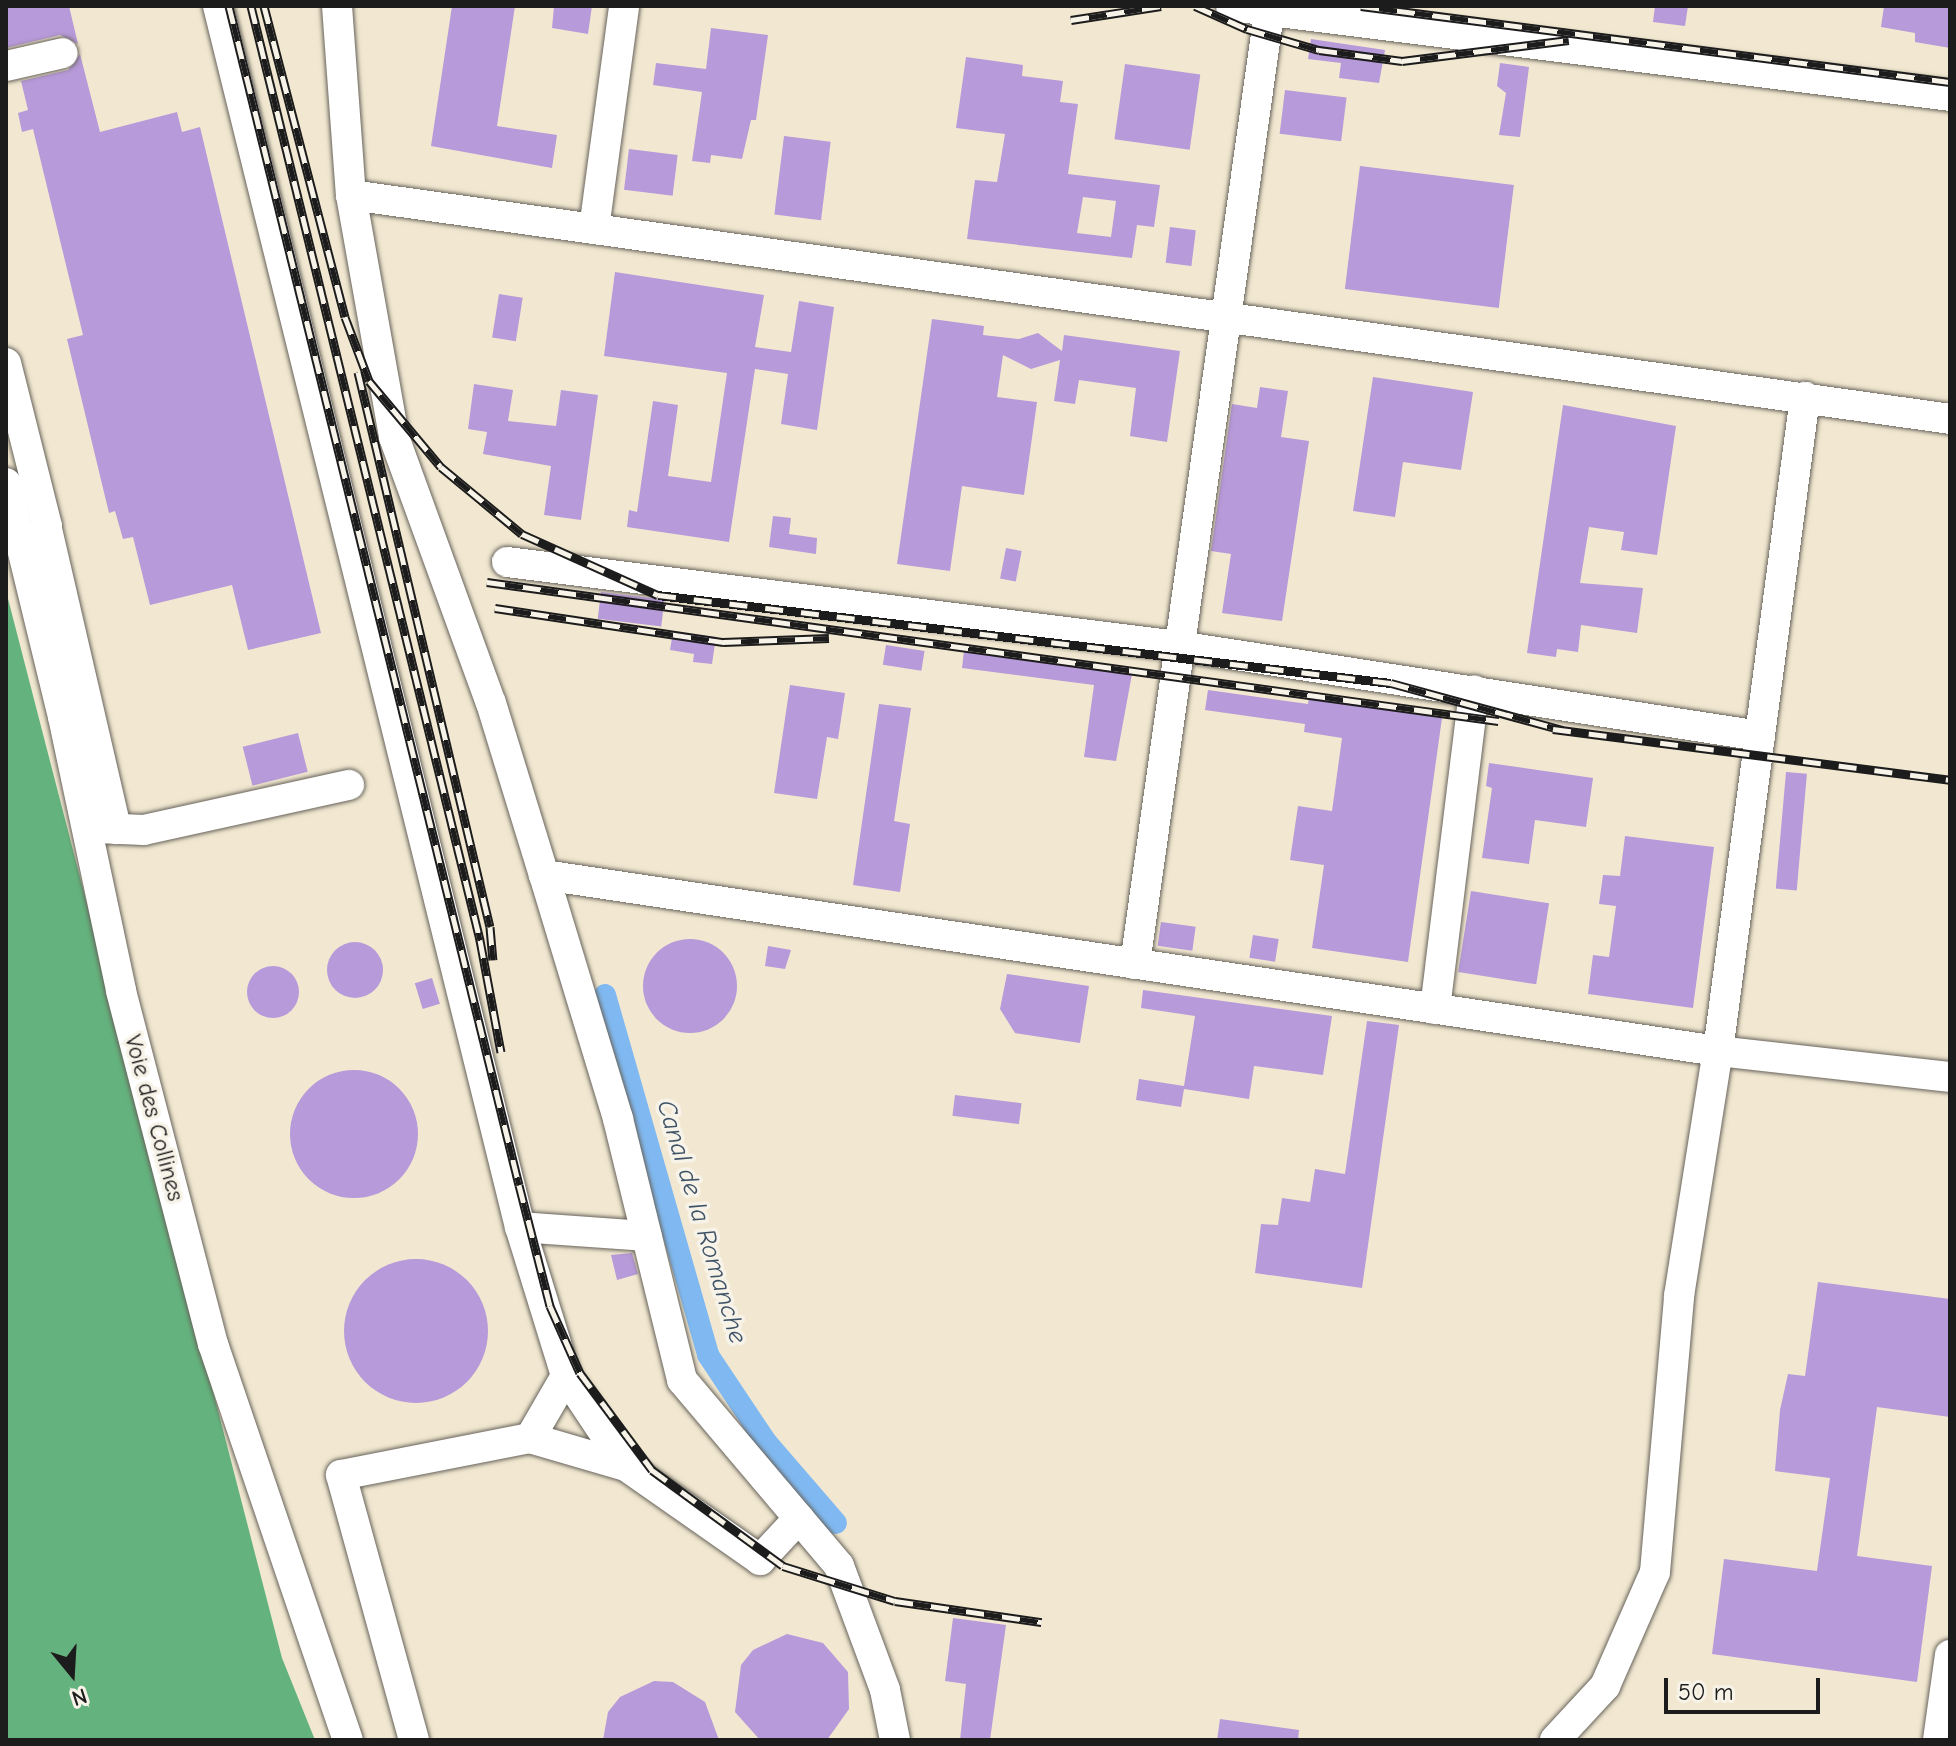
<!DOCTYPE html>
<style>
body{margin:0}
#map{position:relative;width:1956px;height:1746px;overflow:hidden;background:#f2e8d1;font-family:"Comic Neue",sans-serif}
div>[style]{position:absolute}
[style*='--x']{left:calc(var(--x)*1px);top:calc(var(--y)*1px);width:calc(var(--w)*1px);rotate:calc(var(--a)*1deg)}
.forest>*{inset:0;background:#64b37e}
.canal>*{height:22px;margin:-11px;padding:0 11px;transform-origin:11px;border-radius:11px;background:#80b9f1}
.building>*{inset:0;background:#b79ad9;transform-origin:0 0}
.round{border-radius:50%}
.roads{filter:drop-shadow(0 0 2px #67635b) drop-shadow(0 0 2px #67635b)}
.minor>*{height:30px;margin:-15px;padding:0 15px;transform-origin:15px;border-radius:15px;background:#fff}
.rail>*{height:9px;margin-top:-4.5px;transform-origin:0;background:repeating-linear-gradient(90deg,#f7f3e8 0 18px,#1c1c1c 0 36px);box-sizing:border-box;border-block:2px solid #1c1c1c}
span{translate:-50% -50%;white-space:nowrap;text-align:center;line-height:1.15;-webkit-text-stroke:7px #f7f3e8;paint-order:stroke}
.street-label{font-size:24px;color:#1c1c1c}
.water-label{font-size:26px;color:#3f5367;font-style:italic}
.frame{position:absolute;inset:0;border:8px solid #1c1c1c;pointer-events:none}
.north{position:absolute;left:32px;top:1634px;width:80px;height:80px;-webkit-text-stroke:6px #f7f3e8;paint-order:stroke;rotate:162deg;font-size:22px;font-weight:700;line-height:32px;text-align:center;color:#1c1c1c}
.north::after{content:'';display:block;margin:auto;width:28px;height:36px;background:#1c1c1c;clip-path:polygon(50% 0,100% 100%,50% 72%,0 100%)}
.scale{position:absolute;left:1664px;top:1678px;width:156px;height:36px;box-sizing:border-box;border:4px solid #1c1c1c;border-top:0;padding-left:10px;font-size:24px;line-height:28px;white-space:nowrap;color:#1c1c1c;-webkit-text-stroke:6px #f7f3e8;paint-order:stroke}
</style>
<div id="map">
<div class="forest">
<i style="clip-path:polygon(6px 591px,282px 1658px,315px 1740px,6px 1740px)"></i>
</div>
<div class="canal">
<i style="--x:605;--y:995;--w:374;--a:74"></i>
<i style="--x:708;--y:1355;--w:105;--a:56.3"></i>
<i style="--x:766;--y:1442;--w:107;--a:49.2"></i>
</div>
<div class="building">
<i style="clip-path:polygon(6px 6px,69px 6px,78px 44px,60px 35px,6px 48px)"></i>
<i style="clip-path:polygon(452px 6px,515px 6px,497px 126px,557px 135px,552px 168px,431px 146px)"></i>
<i style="clip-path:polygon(554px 6px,592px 6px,588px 34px,552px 28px)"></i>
<i style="clip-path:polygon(1655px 6px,1688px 6px,1685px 26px,1653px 22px)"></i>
<i style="clip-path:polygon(1884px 6px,1950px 6px,1950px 48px,1915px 42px,1915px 33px,1881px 27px)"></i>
<i style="clip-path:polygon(711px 28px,768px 35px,756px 120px,751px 120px,742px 159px,711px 155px,710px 163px,692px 161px,702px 92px,653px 85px,656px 63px,706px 69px)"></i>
<i style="clip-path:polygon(1311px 39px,1385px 50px,1379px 83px,1339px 78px,1341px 63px,1308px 59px)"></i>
<i style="clip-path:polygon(80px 54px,100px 132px,177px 112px,182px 132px,200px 127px,321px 633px,248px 650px,232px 585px,150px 605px,133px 537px,123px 539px,115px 511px,109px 513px,67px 339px,83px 335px,33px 129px,22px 132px,18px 113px,28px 110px,21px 81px,68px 70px)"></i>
<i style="clip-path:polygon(evenodd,966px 57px,1023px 65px,1022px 76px,1063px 81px,1060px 102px,1078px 104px,1068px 174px,1160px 185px,1154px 227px,1137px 225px,1132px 258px,967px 239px,975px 180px,997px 182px,1005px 134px,956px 128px,966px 57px,1083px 197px,1116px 201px,1111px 237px,1077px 233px,1083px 197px)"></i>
<i style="clip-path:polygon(1500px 63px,1529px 67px,1520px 137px,1499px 135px,1506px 93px,1497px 86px)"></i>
<i style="left:1125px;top:64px;width:76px;height:76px;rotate:8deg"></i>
<i style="left:1285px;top:90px;width:62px;height:44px;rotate:7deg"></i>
<i style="left:784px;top:136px;width:47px;height:79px;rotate:7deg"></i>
<i style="left:629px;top:149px;width:49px;height:41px;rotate:7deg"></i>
<i style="left:1360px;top:166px;width:155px;height:124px;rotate:7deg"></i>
<i style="left:1170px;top:227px;width:26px;height:36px;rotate:7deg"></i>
<i style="clip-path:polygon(615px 272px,764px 295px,755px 347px,791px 352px,799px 301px,834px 307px,817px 430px,781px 424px,788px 374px,755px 369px,729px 542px,627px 527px,629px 510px,637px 512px,653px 401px,678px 405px,668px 476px,711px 482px,727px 373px,604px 356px)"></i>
<i style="left:499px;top:294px;width:24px;height:44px;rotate:9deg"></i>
<i style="clip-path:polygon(932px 319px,984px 326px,983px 335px,1019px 339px,1038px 333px,1062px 351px,1064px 335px,1180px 351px,1167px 442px,1130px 436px,1136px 388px,1079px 380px,1075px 404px,1054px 401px,1060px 360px,1031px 369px,1003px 355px,997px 397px,1037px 402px,1024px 495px,962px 486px,950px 571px,897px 564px)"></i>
<i style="clip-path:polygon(1373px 377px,1473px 392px,1461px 470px,1403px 462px,1395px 517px,1353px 511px)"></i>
<i style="clip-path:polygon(474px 384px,513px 390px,508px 421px,556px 426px,561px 390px,598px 395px,581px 520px,544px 515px,551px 466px,483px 454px,487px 432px,468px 429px)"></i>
<i style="clip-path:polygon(1260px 387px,1288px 391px,1281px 437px,1309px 441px,1282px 621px,1222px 613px,1231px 554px,1211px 551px,1232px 404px,1257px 408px)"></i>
<i style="clip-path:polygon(1563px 405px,1676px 426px,1657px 555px,1621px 550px,1624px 532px,1589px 527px,1580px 583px,1643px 588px,1637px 633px,1581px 625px,1578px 652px,1557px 649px,1556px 657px,1527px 653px)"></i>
<i style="clip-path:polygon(773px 516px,791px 518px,789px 534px,817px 538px,816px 554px,769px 547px)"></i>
<i style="left:1006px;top:548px;width:16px;height:31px;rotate:11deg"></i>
<i style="left:601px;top:592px;width:64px;height:27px;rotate:7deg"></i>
<i style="clip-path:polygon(673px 632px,716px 637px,712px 664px,693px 662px,694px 654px,670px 650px)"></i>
<i style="left:886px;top:645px;width:39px;height:20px;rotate:9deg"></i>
<i style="clip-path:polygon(964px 651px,1132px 674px,1116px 761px,1084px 757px,1094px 685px,962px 668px)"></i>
<i style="clip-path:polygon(790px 685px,845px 693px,838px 739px,827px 737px,817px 799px,774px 793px)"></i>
<i style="clip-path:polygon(1208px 690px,1308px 704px,1309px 697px,1442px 718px,1408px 962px,1312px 948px,1324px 865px,1290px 860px,1298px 806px,1332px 811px,1342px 738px,1304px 732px,1305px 724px,1205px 710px)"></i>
<i style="clip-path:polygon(879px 704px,911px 708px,894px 821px,910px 824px,900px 892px,853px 885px)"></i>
<i style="left:298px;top:733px;width:40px;height:57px;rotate:76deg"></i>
<i style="clip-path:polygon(1489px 763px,1593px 778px,1586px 827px,1535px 820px,1529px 864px,1482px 858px,1492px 788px,1486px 786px)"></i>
<i style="left:1786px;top:772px;width:21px;height:117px;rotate:5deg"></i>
<i style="clip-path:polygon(1625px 836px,1714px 847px,1693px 1008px,1588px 994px,1593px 955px,1609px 957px,1616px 906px,1599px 904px,1603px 875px,1620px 876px)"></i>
<i style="left:1471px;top:891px;width:79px;height:82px;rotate:9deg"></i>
<i style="left:1161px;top:922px;width:35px;height:24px;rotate:8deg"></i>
<i style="left:1253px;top:935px;width:26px;height:23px;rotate:9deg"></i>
<i class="round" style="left:643px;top:939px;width:94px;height:94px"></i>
<i class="round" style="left:327px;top:942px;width:56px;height:56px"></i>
<i style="clip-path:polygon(768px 946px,791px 950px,785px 969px,765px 966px)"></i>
<i class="round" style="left:247px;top:966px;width:52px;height:52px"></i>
<i style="clip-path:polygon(1007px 974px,1089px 986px,1080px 1043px,1015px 1033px,1000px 1009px)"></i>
<i style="left:432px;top:978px;width:27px;height:18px;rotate:73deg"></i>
<i style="clip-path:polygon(1143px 990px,1332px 1016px,1323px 1075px,1254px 1066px,1249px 1099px,1184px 1089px,1181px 1107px,1136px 1100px,1139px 1079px,1184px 1086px,1195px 1016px,1141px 1008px)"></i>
<i style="clip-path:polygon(1367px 1021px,1399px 1025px,1362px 1288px,1255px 1273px,1261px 1224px,1278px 1225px,1282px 1198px,1310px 1202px,1315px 1169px,1345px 1174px)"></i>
<i class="round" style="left:290px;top:1070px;width:128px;height:128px"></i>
<i style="left:955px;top:1095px;width:67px;height:21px;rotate:7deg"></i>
<i style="clip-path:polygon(632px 1253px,638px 1274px,617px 1280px,611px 1255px)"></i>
<i class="round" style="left:344px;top:1259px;width:144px;height:144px"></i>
<i style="clip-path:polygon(1818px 1282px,1950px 1299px,1950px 1417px,1877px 1407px,1857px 1556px,1932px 1566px,1917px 1682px,1712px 1654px,1724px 1559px,1817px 1571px,1830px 1478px,1775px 1471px,1780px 1410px,1788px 1374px,1805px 1376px)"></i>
<i style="clip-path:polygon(953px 1618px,1006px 1625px,990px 1740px,960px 1740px,966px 1684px,945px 1681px)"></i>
<i style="clip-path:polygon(787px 1634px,823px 1643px,848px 1672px,849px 1709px,827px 1740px,760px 1740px,735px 1712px,741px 1665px,753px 1650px)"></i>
<i style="clip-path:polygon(654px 1681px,673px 1682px,705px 1702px,719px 1740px,603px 1740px,608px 1712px,620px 1697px)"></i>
<i style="clip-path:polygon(1220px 1719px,1299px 1730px,1298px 1740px,1217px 1740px)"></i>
</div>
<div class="roads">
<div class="minor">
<i style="--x:218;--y:6;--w:1258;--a:76.11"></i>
<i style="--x:520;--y:1227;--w:156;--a:72.8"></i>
<i style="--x:566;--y:1376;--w:108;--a:56.3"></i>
<i style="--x:337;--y:6;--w:190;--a:85.8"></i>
<i style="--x:351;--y:195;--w:246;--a:79.9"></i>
<i style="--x:394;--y:437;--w:283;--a:70"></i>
<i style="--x:491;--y:703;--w:180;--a:72.9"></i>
<i style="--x:544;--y:875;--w:255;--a:73.1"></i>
<i style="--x:618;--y:1119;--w:269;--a:76.2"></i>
<i style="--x:682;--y:1380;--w:243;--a:49.8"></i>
<i style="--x:839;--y:1566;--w:132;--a:69.6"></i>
<i style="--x:885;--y:1690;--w:51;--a:78.7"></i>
<i style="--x:1231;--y:6;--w:725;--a:7.13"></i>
<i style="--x:6;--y:66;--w:58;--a:-12.8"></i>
<i style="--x:351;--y:195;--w:1615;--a:7.97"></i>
<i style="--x:594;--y:229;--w:225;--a:-82.3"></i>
<i style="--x:6;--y:363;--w:168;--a:75.9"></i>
<i style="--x:47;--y:526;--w:21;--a:129"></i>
<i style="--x:6;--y:483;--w:241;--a:76.3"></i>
<i style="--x:63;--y:717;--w:280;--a:78"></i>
<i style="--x:121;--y:991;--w:365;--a:75.4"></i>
<i style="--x:213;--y:1344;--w:418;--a:71.2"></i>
<i style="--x:47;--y:529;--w:308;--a:77"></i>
<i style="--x:507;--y:562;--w:676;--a:7.14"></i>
<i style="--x:1178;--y:646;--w:589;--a:8.79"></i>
<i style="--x:97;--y:828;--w:47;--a:2.4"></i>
<i style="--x:144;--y:830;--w:210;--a:-12.4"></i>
<i style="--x:544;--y:875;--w:1187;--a:8.53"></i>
<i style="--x:1718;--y:1051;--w:233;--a:6.4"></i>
<i style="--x:1135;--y:964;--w:967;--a:-81.98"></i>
<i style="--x:1435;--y:1009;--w:321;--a:-83"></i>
<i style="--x:520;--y:1227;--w:127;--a:4.1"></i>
<i style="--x:530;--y:1438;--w:100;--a:16.3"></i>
<i style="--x:626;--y:1466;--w:164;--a:35"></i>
<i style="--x:760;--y:1560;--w:57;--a:-47.1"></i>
<i style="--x:414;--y:1740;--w:275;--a:-105.4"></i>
<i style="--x:341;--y:1475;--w:193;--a:-11.1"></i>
<i style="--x:530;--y:1438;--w:72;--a:-59.9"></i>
<i style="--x:1555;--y:1740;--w:74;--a:-47.2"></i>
<i style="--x:1605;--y:1686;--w:124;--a:-66.3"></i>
<i style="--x:1655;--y:1572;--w:277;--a:-85"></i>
<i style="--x:1679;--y:1296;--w:248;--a:-81"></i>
<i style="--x:1718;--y:1051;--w:660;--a:-82.42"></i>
<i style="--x:1938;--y:1740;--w:86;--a:-82"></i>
</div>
</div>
<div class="rail">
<i style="--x:229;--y:6;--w:1214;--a:76.18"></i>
<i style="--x:519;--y:1185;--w:125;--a:75.6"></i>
<i style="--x:550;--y:1306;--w:73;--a:65.9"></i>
<i style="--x:580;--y:1373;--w:121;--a:53.4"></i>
<i style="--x:652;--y:1470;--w:162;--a:36.2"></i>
<i style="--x:783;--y:1566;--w:117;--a:17.4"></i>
<i style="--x:895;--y:1601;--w:148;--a:8.2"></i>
<i style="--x:251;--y:6;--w:962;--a:76.22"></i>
<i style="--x:480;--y:940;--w:114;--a:79.4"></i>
<i style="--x:264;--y:6;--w:321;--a:75.4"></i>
<i style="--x:345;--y:317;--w:68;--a:69.4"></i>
<i style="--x:369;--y:381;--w:112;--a:50.1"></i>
<i style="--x:441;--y:467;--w:105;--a:39.6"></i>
<i style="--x:522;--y:534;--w:149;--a:24.2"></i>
<i style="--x:658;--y:595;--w:738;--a:6.85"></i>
<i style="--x:1391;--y:683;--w:178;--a:15.3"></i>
<i style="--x:1195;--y:6;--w:57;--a:23.9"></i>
<i style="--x:1247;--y:29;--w:75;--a:16.3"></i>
<i style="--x:1319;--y:50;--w:84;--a:7.5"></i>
<i style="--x:1402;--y:61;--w:168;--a:-7.2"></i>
<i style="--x:1361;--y:6;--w:594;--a:7.35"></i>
<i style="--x:1071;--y:20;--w:91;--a:-8.8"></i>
<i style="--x:358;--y:372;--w:570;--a:76.62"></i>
<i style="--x:490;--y:927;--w:33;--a:85"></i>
<i style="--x:487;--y:582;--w:1021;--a:7.83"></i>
<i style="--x:495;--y:608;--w:231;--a:8.5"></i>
<i style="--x:723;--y:642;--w:106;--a:-2.2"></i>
<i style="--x:1553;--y:729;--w:400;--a:7.3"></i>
</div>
<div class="street-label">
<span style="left:154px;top:1118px;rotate:75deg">Voie des Collines</span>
</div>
<div class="water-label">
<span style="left:701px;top:1222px;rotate:73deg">Canal de la Romanche</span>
</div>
<div class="frame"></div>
<div class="north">N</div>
<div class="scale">50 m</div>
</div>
